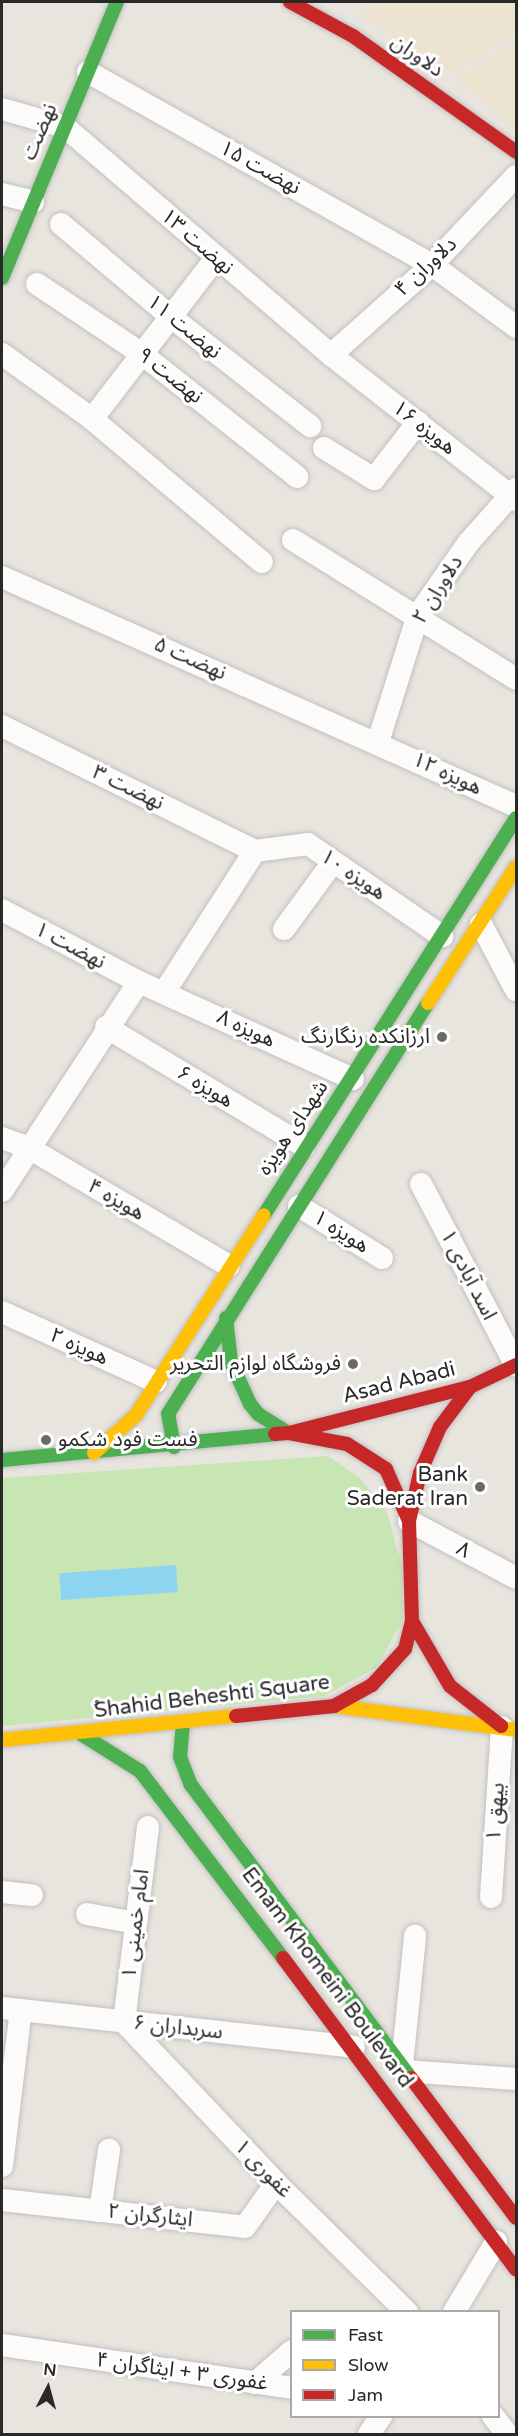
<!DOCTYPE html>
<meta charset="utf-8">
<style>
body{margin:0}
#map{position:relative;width:518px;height:2436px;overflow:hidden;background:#e8e4de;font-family:"Varela Round","Noto Sans Arabic",sans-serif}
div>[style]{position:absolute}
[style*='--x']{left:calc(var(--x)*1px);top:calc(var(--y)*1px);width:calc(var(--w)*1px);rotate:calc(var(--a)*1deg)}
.education>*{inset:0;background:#ece4d1}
.green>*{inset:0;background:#c8e6b4}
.water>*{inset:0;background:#8cd4f0;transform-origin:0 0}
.roads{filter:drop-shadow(0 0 2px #c1c0c0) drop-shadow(0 0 2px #c1c0c0)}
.street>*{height:22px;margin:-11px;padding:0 11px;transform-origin:11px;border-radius:11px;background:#fcfbfa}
.fast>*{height:14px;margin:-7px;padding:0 7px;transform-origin:7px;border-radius:7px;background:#4caf50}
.slow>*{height:14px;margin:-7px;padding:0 7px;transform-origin:7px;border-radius:7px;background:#ffc107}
.jam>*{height:14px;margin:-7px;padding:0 7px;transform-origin:7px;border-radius:7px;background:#c62828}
.dots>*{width:16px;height:16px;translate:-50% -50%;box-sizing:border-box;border:3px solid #fff;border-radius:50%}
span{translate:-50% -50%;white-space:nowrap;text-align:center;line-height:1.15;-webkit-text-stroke:6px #fff;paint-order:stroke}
.street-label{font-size:21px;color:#292929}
.poi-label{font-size:21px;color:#292929}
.right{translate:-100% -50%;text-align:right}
.left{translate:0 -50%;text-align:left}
.frame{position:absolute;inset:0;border:3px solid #292929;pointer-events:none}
.legend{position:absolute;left:290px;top:2310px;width:210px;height:108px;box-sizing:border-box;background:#fff;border:2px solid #a9a9a9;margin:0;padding:8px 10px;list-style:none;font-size:18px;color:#292929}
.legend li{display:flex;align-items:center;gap:12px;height:30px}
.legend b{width:30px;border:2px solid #a9a9a9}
.north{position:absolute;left:18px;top:2358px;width:60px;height:60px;-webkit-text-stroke:4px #fff;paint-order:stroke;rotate:6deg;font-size:16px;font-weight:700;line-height:24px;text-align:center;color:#292929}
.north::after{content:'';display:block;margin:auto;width:21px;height:27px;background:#292929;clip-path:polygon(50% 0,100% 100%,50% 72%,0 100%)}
</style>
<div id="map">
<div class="education">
<i style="clip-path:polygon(373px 2px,516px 2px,516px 34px,450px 73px,360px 15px)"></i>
<i style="clip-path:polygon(516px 41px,516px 128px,456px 79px)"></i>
</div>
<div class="green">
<i style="clip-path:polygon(328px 1456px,359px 1477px,387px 1512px,402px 1566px,402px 1621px,377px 1667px,324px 1696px,2px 1726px,2px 1478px)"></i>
</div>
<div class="water">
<i style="left:176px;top:1565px;width:27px;height:117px;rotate:86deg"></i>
</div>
<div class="roads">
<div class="street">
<i style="--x:88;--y:72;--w:394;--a:29.3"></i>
<i style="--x:432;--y:265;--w:104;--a:36.4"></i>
<i style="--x:2;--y:109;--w:66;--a:15.9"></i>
<i style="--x:65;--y:127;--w:350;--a:40.6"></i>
<i style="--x:331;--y:355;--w:235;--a:38.1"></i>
<i style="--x:2;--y:194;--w:32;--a:14"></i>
<i style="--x:61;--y:224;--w:144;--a:40.2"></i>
<i style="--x:171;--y:317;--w:177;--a:38.1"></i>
<i style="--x:37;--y:284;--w:126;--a:33.7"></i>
<i style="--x:142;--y:354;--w:198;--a:38.4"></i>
<i style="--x:2;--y:354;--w:111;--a:35.8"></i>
<i style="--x:92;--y:419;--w:222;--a:40.1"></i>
<i style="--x:331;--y:355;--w:135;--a:-41.7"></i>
<i style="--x:432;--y:265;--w:122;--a:-46.7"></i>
<i style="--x:92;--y:419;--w:202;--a:-52.4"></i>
<i style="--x:324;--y:448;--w:59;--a:31.8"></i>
<i style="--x:374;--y:479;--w:72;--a:-52.3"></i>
<i style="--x:293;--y:540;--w:263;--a:31.9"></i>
<i style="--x:2;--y:577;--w:563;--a:24.01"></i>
<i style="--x:2;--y:726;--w:282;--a:26.3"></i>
<i style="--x:378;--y:742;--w:133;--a:-72.5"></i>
<i style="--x:418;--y:615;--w:89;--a:-55.1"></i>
<i style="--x:469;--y:542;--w:71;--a:-48.4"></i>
<i style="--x:255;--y:851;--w:53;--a:-7.5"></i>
<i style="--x:308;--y:844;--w:163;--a:34.5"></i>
<i style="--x:2;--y:910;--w:155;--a:27.7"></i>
<i style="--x:139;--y:982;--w:235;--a:24.4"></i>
<i style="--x:481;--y:924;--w:75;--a:62.1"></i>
<i style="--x:284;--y:929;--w:83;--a:-53.8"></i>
<i style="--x:165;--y:991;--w:166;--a:-57.3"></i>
<i style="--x:106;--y:1027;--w:231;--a:31"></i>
<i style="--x:2;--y:1138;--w:29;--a:20"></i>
<i style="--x:29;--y:1148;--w:232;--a:30.5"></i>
<i style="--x:421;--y:1184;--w:205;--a:62.4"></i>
<i style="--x:2;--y:1191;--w:250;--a:-56.8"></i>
<i style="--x:299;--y:1206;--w:98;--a:32.1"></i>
<i style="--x:2;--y:1312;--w:169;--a:24.4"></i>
<i style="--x:409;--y:1521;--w:121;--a:28"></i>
<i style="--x:148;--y:1827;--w:196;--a:97"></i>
<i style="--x:124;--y:2022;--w:221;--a:46.6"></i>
<i style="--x:276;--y:2183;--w:184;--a:44.6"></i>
<i style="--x:2;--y:1892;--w:30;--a:6"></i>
<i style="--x:491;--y:1897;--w:170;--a:-86.3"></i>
<i style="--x:87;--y:1914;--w:50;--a:10.4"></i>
<i style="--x:2;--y:2008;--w:354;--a:6.3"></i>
<i style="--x:402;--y:2065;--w:130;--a:-84.2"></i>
<i style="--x:405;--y:2071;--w:111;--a:4.1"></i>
<i style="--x:2;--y:2166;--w:157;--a:-83.1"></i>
<i style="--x:2;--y:2200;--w:244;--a:6.3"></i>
<i style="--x:245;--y:2227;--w:54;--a:-54.8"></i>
<i style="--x:100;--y:2211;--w:62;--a:-81.6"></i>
<i style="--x:454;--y:2312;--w:82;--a:-59"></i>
<i style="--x:2;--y:2345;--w:293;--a:8.4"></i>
<i style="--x:255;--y:2383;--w:49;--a:-40.9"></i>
<i style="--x:493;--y:2416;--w:23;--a:52"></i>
<i style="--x:369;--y:2434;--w:22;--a:-56"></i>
</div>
<div class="fast">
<i style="--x:2;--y:278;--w:299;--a:-67.4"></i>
<i style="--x:264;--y:1215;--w:470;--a:-57.6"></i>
<i style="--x:226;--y:1318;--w:44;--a:83.5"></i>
<i style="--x:231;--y:1362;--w:46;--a:65.7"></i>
<i style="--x:250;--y:1404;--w:13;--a:51"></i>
<i style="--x:258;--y:1414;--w:36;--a:32"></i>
<i style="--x:174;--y:1447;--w:34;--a:-100"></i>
<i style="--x:168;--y:1414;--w:486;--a:-57.7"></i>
<i style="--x:2;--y:1460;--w:274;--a:-5.4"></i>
<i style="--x:183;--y:1723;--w:34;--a:95"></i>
<i style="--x:180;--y:1757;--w:30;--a:69"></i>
<i style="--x:191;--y:1785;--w:366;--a:53.1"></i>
<i style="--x:81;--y:1734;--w:70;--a:32.1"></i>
<i style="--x:140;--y:1771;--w:235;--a:52.6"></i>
</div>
<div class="slow">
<i style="--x:428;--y:1003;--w:162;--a:-57.1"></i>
<i style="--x:94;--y:1453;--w:57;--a:-42.1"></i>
<i style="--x:136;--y:1415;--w:237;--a:-57.4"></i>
<i style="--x:334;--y:1706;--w:184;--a:7.5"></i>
<i style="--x:2;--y:1740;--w:235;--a:-5.9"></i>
</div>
<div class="jam">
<i style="--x:290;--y:2;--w:72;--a:28.4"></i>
<i style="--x:353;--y:36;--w:200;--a:35.4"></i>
<i style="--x:289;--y:1433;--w:187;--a:-14.3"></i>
<i style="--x:470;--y:1387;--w:51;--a:-25.6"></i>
<i style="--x:409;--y:1521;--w:49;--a:-77.1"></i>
<i style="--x:420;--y:1473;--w:50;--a:-66.5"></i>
<i style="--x:440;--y:1427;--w:50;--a:-53.1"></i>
<i style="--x:412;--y:1621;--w:75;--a:59.7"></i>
<i style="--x:450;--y:1686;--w:65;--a:38.1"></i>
<i style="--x:236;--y:1716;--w:99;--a:-5.8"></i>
<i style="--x:334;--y:1706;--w:43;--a:-28.9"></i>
<i style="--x:372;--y:1685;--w:49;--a:-47.5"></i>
<i style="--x:405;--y:1649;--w:29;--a:-76"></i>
<i style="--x:412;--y:1621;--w:100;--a:-91.7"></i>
<i style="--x:409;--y:1521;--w:57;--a:-113.9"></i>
<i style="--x:386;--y:1469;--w:46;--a:-147.3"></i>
<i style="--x:347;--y:1444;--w:59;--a:-169.3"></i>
<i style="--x:289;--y:1433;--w:14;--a:176"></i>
<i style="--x:283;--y:1958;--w:389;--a:53.2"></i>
<i style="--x:411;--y:2078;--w:175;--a:53.1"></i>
</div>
</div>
<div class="dots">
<i style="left:442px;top:1037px;background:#6c6a68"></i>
<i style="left:353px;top:1364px;background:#6c6a68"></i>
<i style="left:46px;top:1440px;background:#6c6a68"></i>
<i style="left:480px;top:1487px;background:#6c6a68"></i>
</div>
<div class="street-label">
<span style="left:417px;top:56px;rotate:35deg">دلاوران</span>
<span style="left:40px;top:132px;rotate:-67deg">نهضت</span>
<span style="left:260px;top:168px;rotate:29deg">نهضت ۱۵</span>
<span style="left:197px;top:242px;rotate:41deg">نهضت ۱۳</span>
<span style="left:426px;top:267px;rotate:-43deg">دلاوران ۴</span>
<span style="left:184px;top:327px;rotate:39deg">نهضت ۱۱</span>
<span style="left:170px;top:376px;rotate:38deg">نهضت ۹</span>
<span style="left:424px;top:428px;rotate:38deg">هویزه ۱۶</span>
<span style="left:438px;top:590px;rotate:-58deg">دلاوران ۲</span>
<span style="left:190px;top:659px;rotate:24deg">نهضت ۵</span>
<span style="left:447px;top:774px;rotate:25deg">هویزه ۱۲</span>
<span style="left:128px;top:788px;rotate:26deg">نهضت ۳</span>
<span style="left:353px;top:875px;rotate:34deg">هویزه ۱۰</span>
<span style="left:70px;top:946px;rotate:28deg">نهضت ۱</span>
<span style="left:246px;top:1029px;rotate:25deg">هویزه ۸</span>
<span style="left:205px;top:1087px;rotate:31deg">هویزه ۶</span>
<span style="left:293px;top:1128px;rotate:-56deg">شهدای هویزه</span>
<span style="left:116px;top:1200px;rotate:30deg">هویزه ۴</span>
<span style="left:341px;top:1232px;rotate:32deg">هویزه ۱</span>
<span style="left:468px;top:1275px;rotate:63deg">اسد آبادی ۱</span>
<span style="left:79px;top:1347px;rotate:24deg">هویزه ۲</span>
<span style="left:399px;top:1383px;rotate:-14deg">Asad Abadi</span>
<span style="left:463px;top:1550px;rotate:28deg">۸</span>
<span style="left:212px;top:1697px;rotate:-7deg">ُShahid Beheshti Square</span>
<span style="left:496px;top:1812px;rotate:-86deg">بیهق ۱</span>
<span style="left:136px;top:1924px;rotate:-83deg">امام خمینی ۱</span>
<span style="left:327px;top:1978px;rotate:53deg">Emam Khomeini Boulevard</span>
<span style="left:178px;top:2028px;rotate:6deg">سربداران ۶</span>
<span style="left:263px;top:2169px;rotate:46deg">غفوری ۱</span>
<span style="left:150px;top:2216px;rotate:6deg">ایثارگران ۲</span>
<span style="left:182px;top:2372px;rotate:8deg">غفوری ۳ + ایثاگران ۴</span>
</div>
<div class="poi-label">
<span class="right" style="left:430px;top:1037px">ارزانکده رنگارنگ</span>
<span class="right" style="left:341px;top:1364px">فروشگاه لوازم التحریر</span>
<span class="left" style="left:58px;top:1440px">فست فود شکمو</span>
<span class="right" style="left:468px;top:1487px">Bank<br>Saderat Iran</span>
</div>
<div class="frame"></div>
<ul class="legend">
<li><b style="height:8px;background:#4caf50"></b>Fast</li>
<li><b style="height:8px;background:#ffc107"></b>Slow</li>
<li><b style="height:8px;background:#c62828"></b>Jam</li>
</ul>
<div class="north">N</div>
</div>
